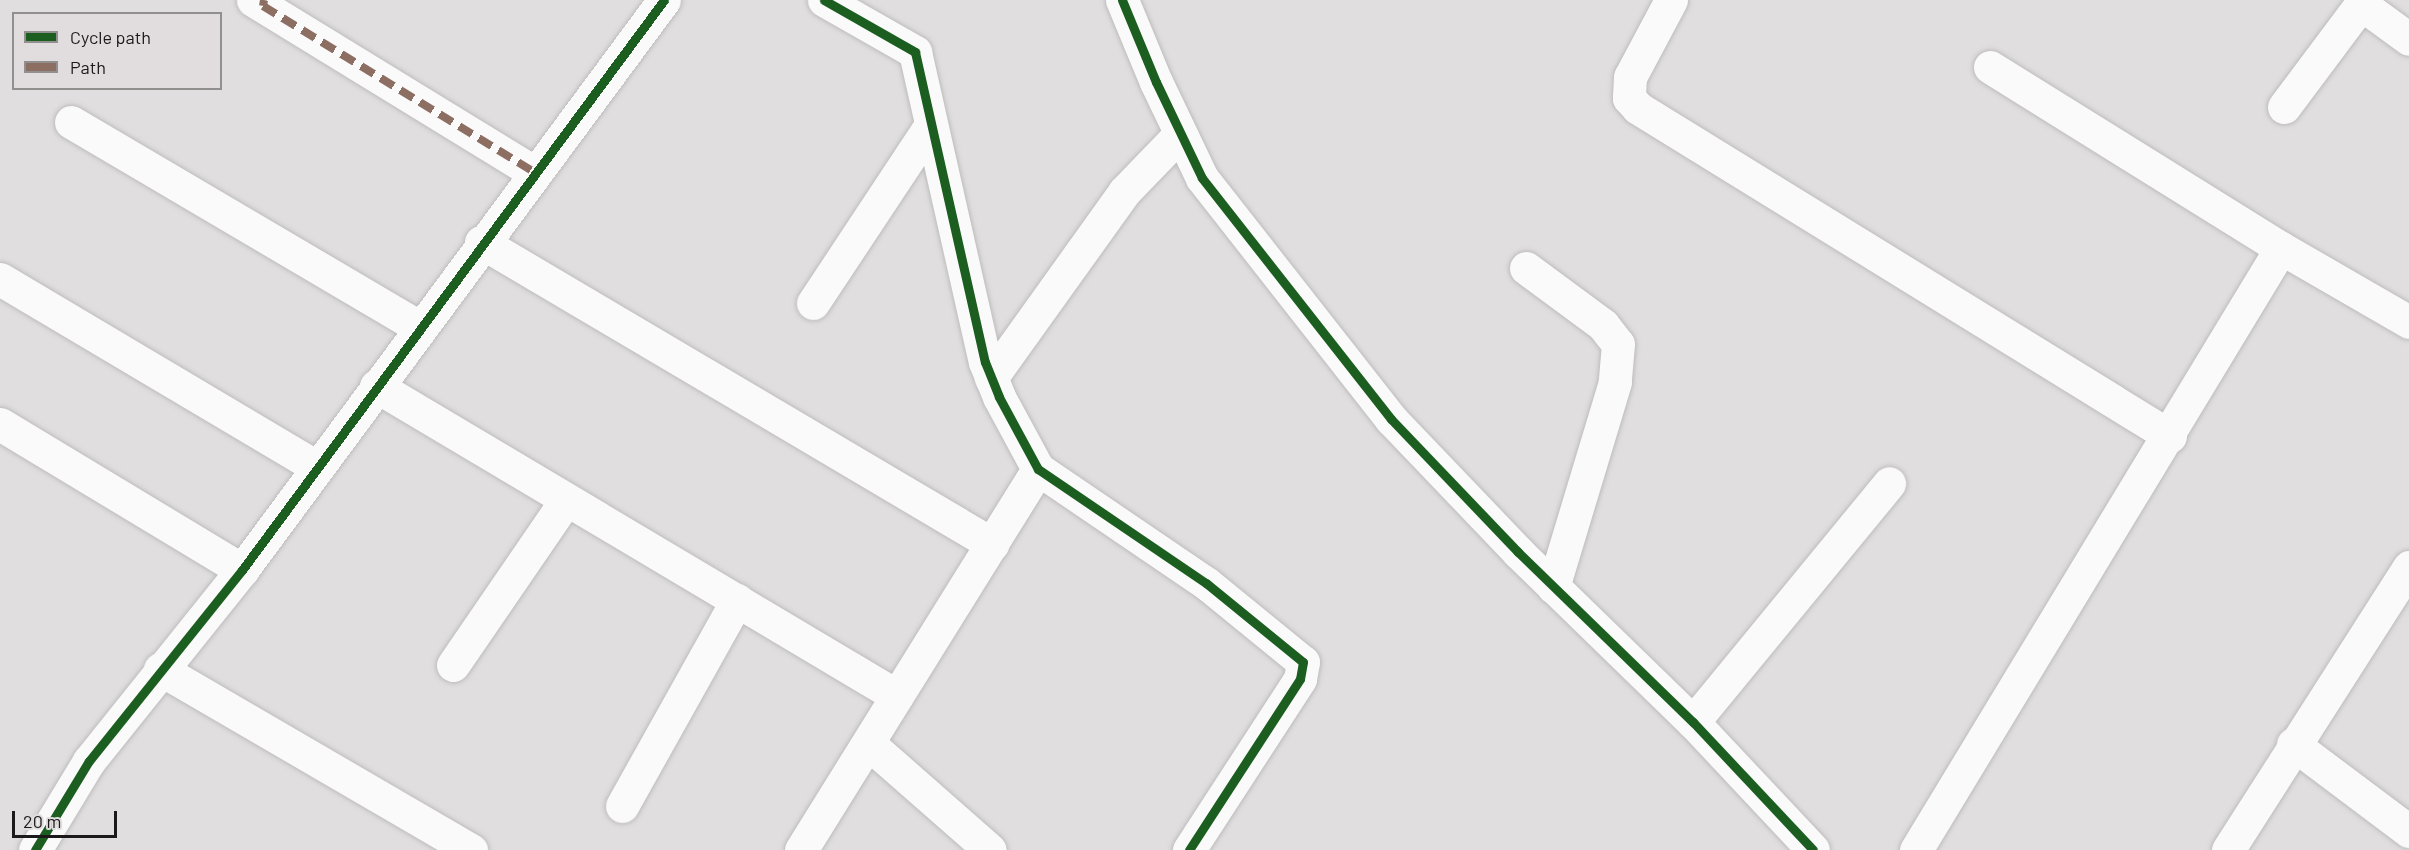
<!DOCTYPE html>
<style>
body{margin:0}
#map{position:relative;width:2409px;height:850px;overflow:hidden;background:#e0dedf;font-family:Barlow,sans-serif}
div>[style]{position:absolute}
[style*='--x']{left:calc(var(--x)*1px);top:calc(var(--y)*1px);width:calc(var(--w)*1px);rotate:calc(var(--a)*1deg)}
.roads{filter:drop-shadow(0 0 2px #bebcbc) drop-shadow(0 0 2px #bebcbc)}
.street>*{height:33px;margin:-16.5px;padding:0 16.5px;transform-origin:16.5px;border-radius:16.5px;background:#fafafa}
.secondary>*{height:33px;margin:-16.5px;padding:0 16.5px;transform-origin:16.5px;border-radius:16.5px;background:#fafafa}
.quiet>*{height:8px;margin-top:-4px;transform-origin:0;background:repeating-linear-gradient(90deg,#8d6e63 0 15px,transparent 0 23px)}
.cycleway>*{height:9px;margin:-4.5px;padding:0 4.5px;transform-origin:4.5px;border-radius:4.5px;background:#1b5e20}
span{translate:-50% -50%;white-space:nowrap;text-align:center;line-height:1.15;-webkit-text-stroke:5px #e1ddde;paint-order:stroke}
.legend{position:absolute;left:12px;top:12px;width:210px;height:78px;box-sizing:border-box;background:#e1ddde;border:2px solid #928f8f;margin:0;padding:8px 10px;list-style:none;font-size:18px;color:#1b1919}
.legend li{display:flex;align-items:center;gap:12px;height:30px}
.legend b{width:30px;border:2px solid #928f8f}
.scale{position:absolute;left:12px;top:811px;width:105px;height:27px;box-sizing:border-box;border:3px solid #1b1919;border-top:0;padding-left:8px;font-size:18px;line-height:21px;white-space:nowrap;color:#1b1919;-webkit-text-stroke:4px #e1ddde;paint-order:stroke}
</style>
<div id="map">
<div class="roads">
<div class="street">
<i style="--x:253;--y:0;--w:331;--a:31.5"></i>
<i style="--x:824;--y:0;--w:105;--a:29.7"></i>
<i style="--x:915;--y:52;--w:318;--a:77.3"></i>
<i style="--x:985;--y:362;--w:38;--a:68"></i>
<i style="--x:999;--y:397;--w:82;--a:61.6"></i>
<i style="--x:1038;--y:469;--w:203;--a:34.2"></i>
<i style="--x:1206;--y:583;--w:125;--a:39.2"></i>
<i style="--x:1303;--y:662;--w:17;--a:100"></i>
<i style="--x:1300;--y:679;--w:204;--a:123"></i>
<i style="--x:1671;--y:0;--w:87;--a:118"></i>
<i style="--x:1630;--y:77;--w:21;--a:93"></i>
<i style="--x:1629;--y:98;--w:13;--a:48"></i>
<i style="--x:1638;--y:108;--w:625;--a:31.66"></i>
<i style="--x:2361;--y:4;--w:59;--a:36.1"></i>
<i style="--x:1990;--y:67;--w:343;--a:31.9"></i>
<i style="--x:2281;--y:248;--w:148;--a:30"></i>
<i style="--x:2284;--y:107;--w:134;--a:-53.2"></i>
<i style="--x:71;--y:122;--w:404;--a:30.5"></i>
<i style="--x:481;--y:242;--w:594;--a:30.58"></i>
<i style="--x:1526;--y:268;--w:96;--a:36.5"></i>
<i style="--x:1603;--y:325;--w:24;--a:52"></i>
<i style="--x:1618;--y:344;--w:38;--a:95"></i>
<i style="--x:1615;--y:382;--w:214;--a:106.8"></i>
<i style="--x:0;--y:279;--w:369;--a:30.7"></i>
<i style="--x:813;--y:303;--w:212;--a:-56.5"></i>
<i style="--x:991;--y:378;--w:229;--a:-54.4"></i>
<i style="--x:1124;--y:192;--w:81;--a:-46"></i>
<i style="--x:376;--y:386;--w:606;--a:30.75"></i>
<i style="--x:0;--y:424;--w:283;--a:31.1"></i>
<i style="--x:453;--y:665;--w:200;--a:-55.6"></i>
<i style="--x:160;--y:669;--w:360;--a:30.2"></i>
<i style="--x:1693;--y:722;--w:309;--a:-50.6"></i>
<i style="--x:868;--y:743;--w:162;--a:41.3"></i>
<i style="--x:2293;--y:744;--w:145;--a:36.9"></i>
<i style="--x:622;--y:806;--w:236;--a:-60.8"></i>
<i style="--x:801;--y:850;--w:449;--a:-58.1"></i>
<i style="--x:1916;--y:850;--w:704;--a:-58.77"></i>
<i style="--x:2228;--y:850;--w:336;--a:-57.4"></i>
</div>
<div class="secondary">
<i style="--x:1122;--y:0;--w:89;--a:67.5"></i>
<i style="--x:1156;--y:82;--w:106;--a:64.4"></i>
<i style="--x:1202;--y:178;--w:306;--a:51.9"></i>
<i style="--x:1391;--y:419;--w:184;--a:46.3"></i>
<i style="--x:1518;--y:552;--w:244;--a:44.2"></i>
<i style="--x:1693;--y:722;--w:175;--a:46.8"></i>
<i style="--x:35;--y:850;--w:104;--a:-58.8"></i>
<i style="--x:89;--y:761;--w:245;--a:-51.3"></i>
<i style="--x:242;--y:570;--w:709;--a:-53.49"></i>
</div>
</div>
<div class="quiet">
<i style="--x:264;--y:0;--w:6;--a:99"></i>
<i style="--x:263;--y:6;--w:319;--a:31.5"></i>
</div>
<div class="cycleway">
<i style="--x:824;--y:0;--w:105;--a:29.7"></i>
<i style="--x:915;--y:52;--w:318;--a:77.3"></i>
<i style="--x:985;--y:362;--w:38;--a:68"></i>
<i style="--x:999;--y:397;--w:82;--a:61.6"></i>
<i style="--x:1038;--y:469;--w:203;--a:34.2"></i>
<i style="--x:1206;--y:583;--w:125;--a:39.2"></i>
<i style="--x:1303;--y:662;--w:17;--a:100"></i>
<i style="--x:1300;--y:679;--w:204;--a:123"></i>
<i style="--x:1122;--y:0;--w:89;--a:67.5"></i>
<i style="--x:1156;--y:82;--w:106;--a:64.4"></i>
<i style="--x:1202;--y:178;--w:306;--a:51.9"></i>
<i style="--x:1391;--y:419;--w:184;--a:46.3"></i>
<i style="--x:1518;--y:552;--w:244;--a:44.2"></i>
<i style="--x:1693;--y:722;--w:175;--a:46.8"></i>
<i style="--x:35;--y:850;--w:104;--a:-58.8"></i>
<i style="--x:89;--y:761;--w:245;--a:-51.3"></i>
<i style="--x:242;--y:570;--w:709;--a:-53.49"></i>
</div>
<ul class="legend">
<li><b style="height:8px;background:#1b5e20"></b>Cycle path</li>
<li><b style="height:8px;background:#8d6e63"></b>Path</li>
</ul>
<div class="scale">20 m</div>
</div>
